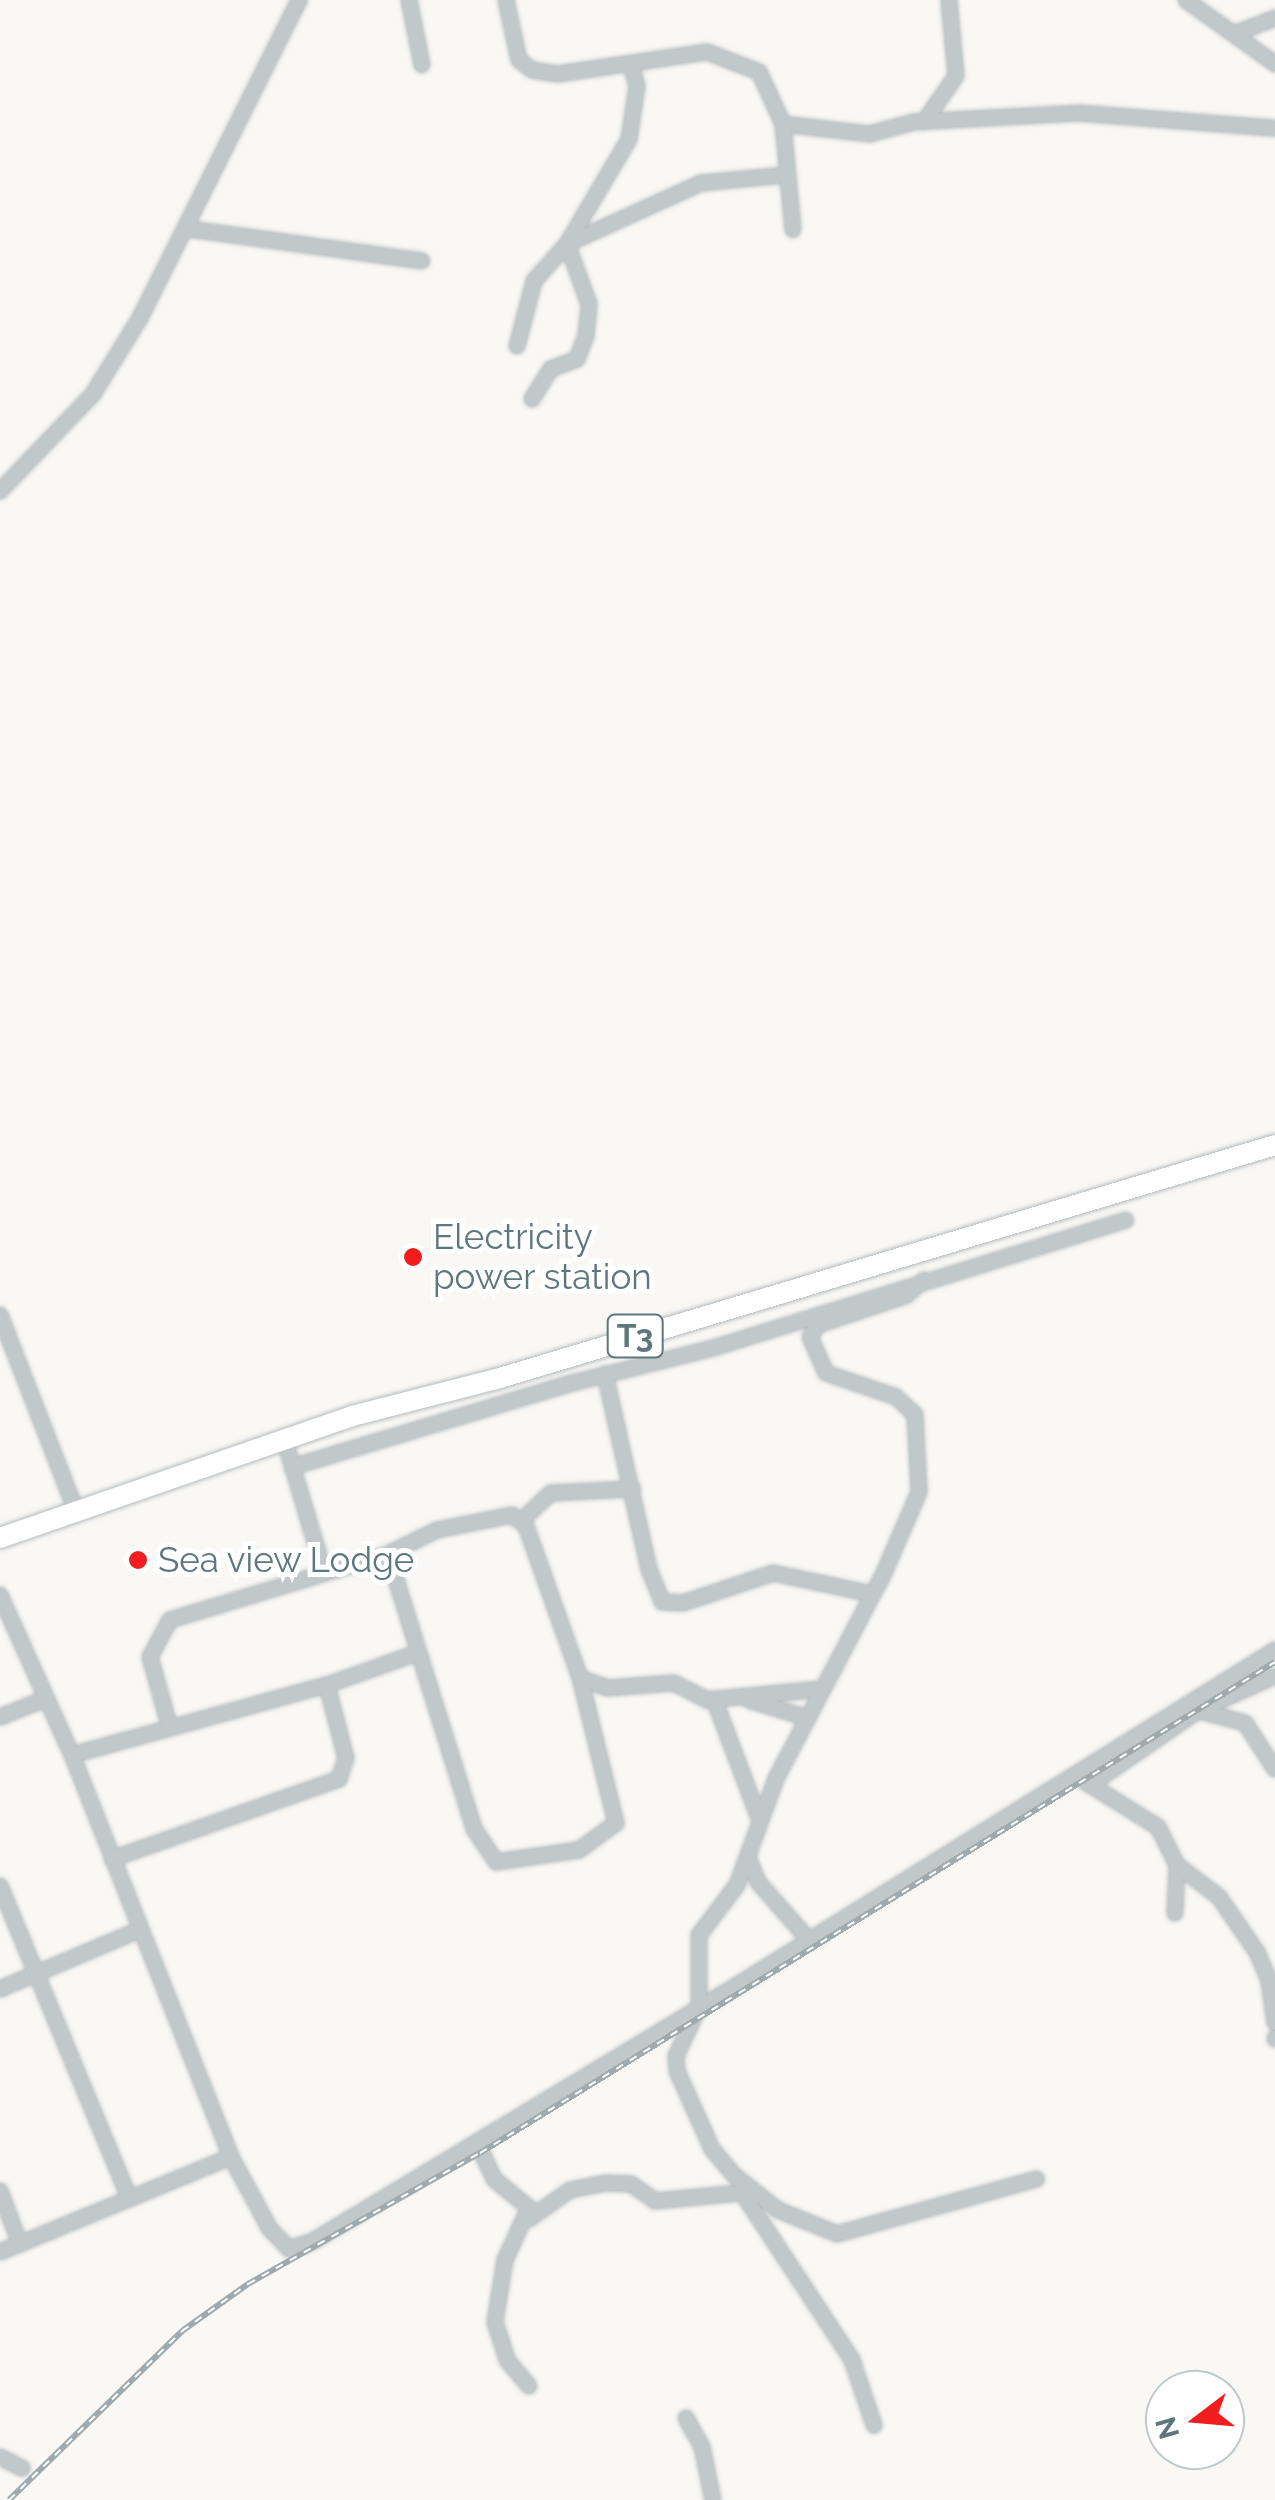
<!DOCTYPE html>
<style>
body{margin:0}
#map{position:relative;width:1275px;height:2500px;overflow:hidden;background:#f9f8f5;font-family:Raleway,sans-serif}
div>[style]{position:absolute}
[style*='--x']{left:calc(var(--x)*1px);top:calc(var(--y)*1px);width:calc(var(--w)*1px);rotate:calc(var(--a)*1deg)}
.roads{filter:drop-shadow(0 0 2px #b4bbbd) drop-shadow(0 0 2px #b4bbbd)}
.minor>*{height:14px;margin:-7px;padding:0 7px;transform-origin:7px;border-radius:7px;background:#c1c8ca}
.highway>*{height:20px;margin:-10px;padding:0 10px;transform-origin:10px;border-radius:10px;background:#fff}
.rail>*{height:6px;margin-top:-3px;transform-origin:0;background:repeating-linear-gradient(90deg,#fff 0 8px,#9eaaad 0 16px);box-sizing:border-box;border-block:2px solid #9eaaad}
.dots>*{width:28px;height:28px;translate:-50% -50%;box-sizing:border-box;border:5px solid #fff;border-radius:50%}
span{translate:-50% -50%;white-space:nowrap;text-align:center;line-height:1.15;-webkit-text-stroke:10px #fff;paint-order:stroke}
.shield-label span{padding:2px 8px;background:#fff;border:2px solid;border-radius:8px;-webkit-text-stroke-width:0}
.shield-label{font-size:32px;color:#5d777d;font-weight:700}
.poi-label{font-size:35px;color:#5d777d}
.left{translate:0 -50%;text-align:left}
.north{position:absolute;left:1145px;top:2370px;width:100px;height:100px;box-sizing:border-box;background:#fff;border:2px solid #bec9cb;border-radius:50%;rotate:254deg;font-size:28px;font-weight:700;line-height:40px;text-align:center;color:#5d777d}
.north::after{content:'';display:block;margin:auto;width:35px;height:45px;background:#f11d1e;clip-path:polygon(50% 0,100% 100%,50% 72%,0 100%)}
</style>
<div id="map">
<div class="roads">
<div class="minor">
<i style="--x:409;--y:0;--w:66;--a:78.7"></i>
<i style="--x:506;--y:0;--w:61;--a:77.8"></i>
<i style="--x:519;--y:60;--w:16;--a:38"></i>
<i style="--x:532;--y:70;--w:26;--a:9"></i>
<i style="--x:558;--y:74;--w:151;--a:-8.4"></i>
<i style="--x:707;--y:52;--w:56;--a:21"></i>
<i style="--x:759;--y:72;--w:57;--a:65.2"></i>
<i style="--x:783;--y:124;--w:106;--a:84.6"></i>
<i style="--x:1186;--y:0;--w:110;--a:35.7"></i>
<i style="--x:1239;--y:32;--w:39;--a:-21"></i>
<i style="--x:924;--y:122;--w:56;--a:-55.2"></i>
<i style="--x:956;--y:76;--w:76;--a:-95.3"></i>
<i style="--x:783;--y:124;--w:88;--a:6.6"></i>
<i style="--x:870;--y:134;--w:46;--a:-15.3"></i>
<i style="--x:914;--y:122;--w:164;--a:-3.1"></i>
<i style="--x:1078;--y:113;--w:198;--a:4.4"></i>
<i style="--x:189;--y:229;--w:235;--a:7.8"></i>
<i style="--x:517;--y:346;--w:67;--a:-75.3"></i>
<i style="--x:534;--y:281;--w:50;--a:-48.3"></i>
<i style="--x:567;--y:244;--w:147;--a:-24.5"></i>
<i style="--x:701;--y:183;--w:84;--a:-5.4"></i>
<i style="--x:532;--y:399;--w:36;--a:-58"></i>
<i style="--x:551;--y:369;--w:28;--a:-21"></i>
<i style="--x:577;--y:359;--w:26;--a:-69"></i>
<i style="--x:586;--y:335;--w:31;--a:-84"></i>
<i style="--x:589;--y:304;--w:64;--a:-110.1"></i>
<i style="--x:567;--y:244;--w:122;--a:-59.4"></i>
<i style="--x:629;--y:139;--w:54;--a:-81.4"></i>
<i style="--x:637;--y:86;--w:22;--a:-106"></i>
<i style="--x:0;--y:491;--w:134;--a:-46.2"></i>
<i style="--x:93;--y:394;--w:89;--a:-58.3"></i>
<i style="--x:140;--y:318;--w:356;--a:-63.4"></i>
<i style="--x:924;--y:1280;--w:23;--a:139"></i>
<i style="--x:907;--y:1295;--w:94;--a:161.4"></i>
<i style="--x:818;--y:1325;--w:14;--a:124"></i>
<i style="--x:810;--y:1337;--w:39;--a:66"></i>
<i style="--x:826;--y:1373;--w:74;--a:18.9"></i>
<i style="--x:896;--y:1397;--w:26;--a:43"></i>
<i style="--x:915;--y:1415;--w:77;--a:87"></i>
<i style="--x:919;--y:1492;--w:88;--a:113.4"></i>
<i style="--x:884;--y:1573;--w:233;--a:117.7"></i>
<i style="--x:776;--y:1779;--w:113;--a:110.2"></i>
<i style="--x:737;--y:1885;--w:63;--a:127.2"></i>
<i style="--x:699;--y:1935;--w:72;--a:90"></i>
<i style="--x:699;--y:2007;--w:54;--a:115.1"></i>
<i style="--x:676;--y:2056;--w:15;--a:86"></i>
<i style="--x:677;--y:2071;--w:85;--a:65.8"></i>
<i style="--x:712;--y:2149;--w:35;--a:50"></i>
<i style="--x:735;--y:2176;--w:55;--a:38.3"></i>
<i style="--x:778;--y:2210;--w:64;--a:22.1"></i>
<i style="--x:837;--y:2234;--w:207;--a:-15.4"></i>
<i style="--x:0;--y:1315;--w:210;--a:68.8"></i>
<i style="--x:605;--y:1374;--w:200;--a:77.3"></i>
<i style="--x:649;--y:1569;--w:35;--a:68"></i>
<i style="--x:662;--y:1602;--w:21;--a:3"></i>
<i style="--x:683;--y:1603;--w:95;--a:-18.4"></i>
<i style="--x:773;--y:1573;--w:102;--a:11.9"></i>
<i style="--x:284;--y:1438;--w:140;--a:73.4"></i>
<i style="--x:292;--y:1467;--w:288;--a:-16.7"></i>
<i style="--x:568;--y:1384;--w:149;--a:-13.9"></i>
<i style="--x:713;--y:1348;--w:432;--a:-17.2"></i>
<i style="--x:522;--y:1520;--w:40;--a:-43"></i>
<i style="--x:551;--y:1493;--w:82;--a:-2.8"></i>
<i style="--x:388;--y:1554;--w:288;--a:72.6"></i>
<i style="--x:474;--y:1829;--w:40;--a:56"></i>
<i style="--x:496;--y:1862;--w:84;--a:-8.2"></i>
<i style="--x:579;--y:1850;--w:46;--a:-36.1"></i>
<i style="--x:616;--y:1823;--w:149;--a:-103.9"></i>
<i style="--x:0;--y:1595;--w:175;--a:65.8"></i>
<i style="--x:72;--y:1755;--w:432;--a:68.4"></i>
<i style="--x:231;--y:2157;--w:82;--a:61.6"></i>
<i style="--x:270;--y:2229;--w:28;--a:46"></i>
<i style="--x:289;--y:2249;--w:25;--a:-18"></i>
<i style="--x:313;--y:2241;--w:479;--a:-31.1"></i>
<i style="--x:723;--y:1994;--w:650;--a:-31.93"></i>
<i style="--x:714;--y:1699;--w:127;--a:69.3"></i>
<i style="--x:749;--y:1700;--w:61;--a:17.2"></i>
<i style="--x:1200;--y:1711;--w:47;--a:14.9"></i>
<i style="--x:1245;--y:1723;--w:55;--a:56.9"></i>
<i style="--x:0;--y:1717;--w:46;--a:-21.6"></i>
<i style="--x:170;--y:1728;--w:74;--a:-105.7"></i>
<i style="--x:150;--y:1657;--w:42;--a:-61.6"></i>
<i style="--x:170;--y:1620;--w:228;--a:-16.8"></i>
<i style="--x:388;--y:1554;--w:55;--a:-26.1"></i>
<i style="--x:437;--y:1530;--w:76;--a:-11.3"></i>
<i style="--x:512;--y:1515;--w:18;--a:38"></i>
<i style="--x:526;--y:1526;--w:161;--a:70.4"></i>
<i style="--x:580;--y:1678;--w:29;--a:20"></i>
<i style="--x:607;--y:1688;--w:67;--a:-4.3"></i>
<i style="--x:674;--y:1683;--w:37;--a:27"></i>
<i style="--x:707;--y:1700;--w:115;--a:-5.5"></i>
<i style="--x:72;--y:1755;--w:264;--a:-15.4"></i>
<i style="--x:327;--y:1685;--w:96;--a:-19.6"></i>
<i style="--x:1084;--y:1781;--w:87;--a:31.9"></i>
<i style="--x:1158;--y:1827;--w:42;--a:63.4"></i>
<i style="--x:1177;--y:1865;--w:48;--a:92.4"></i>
<i style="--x:1090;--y:1785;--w:132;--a:-34.5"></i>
<i style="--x:1199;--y:1710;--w:83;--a:-24.1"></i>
<i style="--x:748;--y:1857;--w:27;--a:68"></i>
<i style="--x:758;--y:1882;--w:77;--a:48.7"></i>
<i style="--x:112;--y:1859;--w:241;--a:-19.4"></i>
<i style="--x:339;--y:1779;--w:22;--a:-72"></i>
<i style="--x:346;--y:1758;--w:75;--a:-104.6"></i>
<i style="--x:1177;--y:1865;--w:53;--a:37.3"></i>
<i style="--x:1219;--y:1897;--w:67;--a:55.4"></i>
<i style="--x:1257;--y:1952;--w:30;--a:67"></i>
<i style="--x:1269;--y:1980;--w:43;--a:82.1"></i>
<i style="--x:0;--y:1886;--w:338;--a:67.5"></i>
<i style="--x:0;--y:1989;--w:151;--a:-23"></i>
<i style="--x:1275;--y:2039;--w:1;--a:-90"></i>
<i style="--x:477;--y:2142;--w:41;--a:65.3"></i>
<i style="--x:494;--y:2179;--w:45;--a:39.6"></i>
<i style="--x:529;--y:2208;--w:57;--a:114.8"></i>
<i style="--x:505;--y:2260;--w:63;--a:99.2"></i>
<i style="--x:495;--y:2322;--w:40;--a:72"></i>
<i style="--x:507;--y:2360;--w:34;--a:50"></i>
<i style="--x:0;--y:2191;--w:57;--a:69.3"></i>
<i style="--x:743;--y:2194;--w:199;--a:56.7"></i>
<i style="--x:852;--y:2360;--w:69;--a:71.3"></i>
<i style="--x:529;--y:2219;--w:50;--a:-35.3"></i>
<i style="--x:570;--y:2190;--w:37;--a:-11"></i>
<i style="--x:606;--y:2183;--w:25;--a:2"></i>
<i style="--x:631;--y:2184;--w:29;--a:35"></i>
<i style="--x:655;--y:2201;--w:96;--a:-5.4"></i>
<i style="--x:0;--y:2252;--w:250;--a:-22.4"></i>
<i style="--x:686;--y:2418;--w:33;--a:61"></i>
<i style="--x:702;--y:2447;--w:54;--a:78.3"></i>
<i style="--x:0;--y:2457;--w:25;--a:27"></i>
</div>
<div class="highway">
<i style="--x:0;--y:1538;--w:373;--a:-19.1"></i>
<i style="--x:352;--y:1416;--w:153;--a:-14.4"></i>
<i style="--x:500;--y:1378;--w:809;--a:-16.73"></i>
</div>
</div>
<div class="rail">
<i style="--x:9;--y:2500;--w:242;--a:-44.3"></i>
<i style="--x:182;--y:2331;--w:81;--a:-35.5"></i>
<i style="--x:248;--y:2284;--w:266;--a:-29.5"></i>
<i style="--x:480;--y:2153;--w:934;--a:-31.7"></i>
</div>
<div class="dots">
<i style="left:413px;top:1257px;background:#f11d1e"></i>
<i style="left:138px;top:1560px;background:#f11d1e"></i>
</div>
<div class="shield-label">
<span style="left:635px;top:1336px">T3</span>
</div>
<div class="poi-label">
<span class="left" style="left:433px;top:1257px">Electricity<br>power station</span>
<span class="left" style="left:158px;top:1560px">Sea view Lodge</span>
</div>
<div class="north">N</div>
</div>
